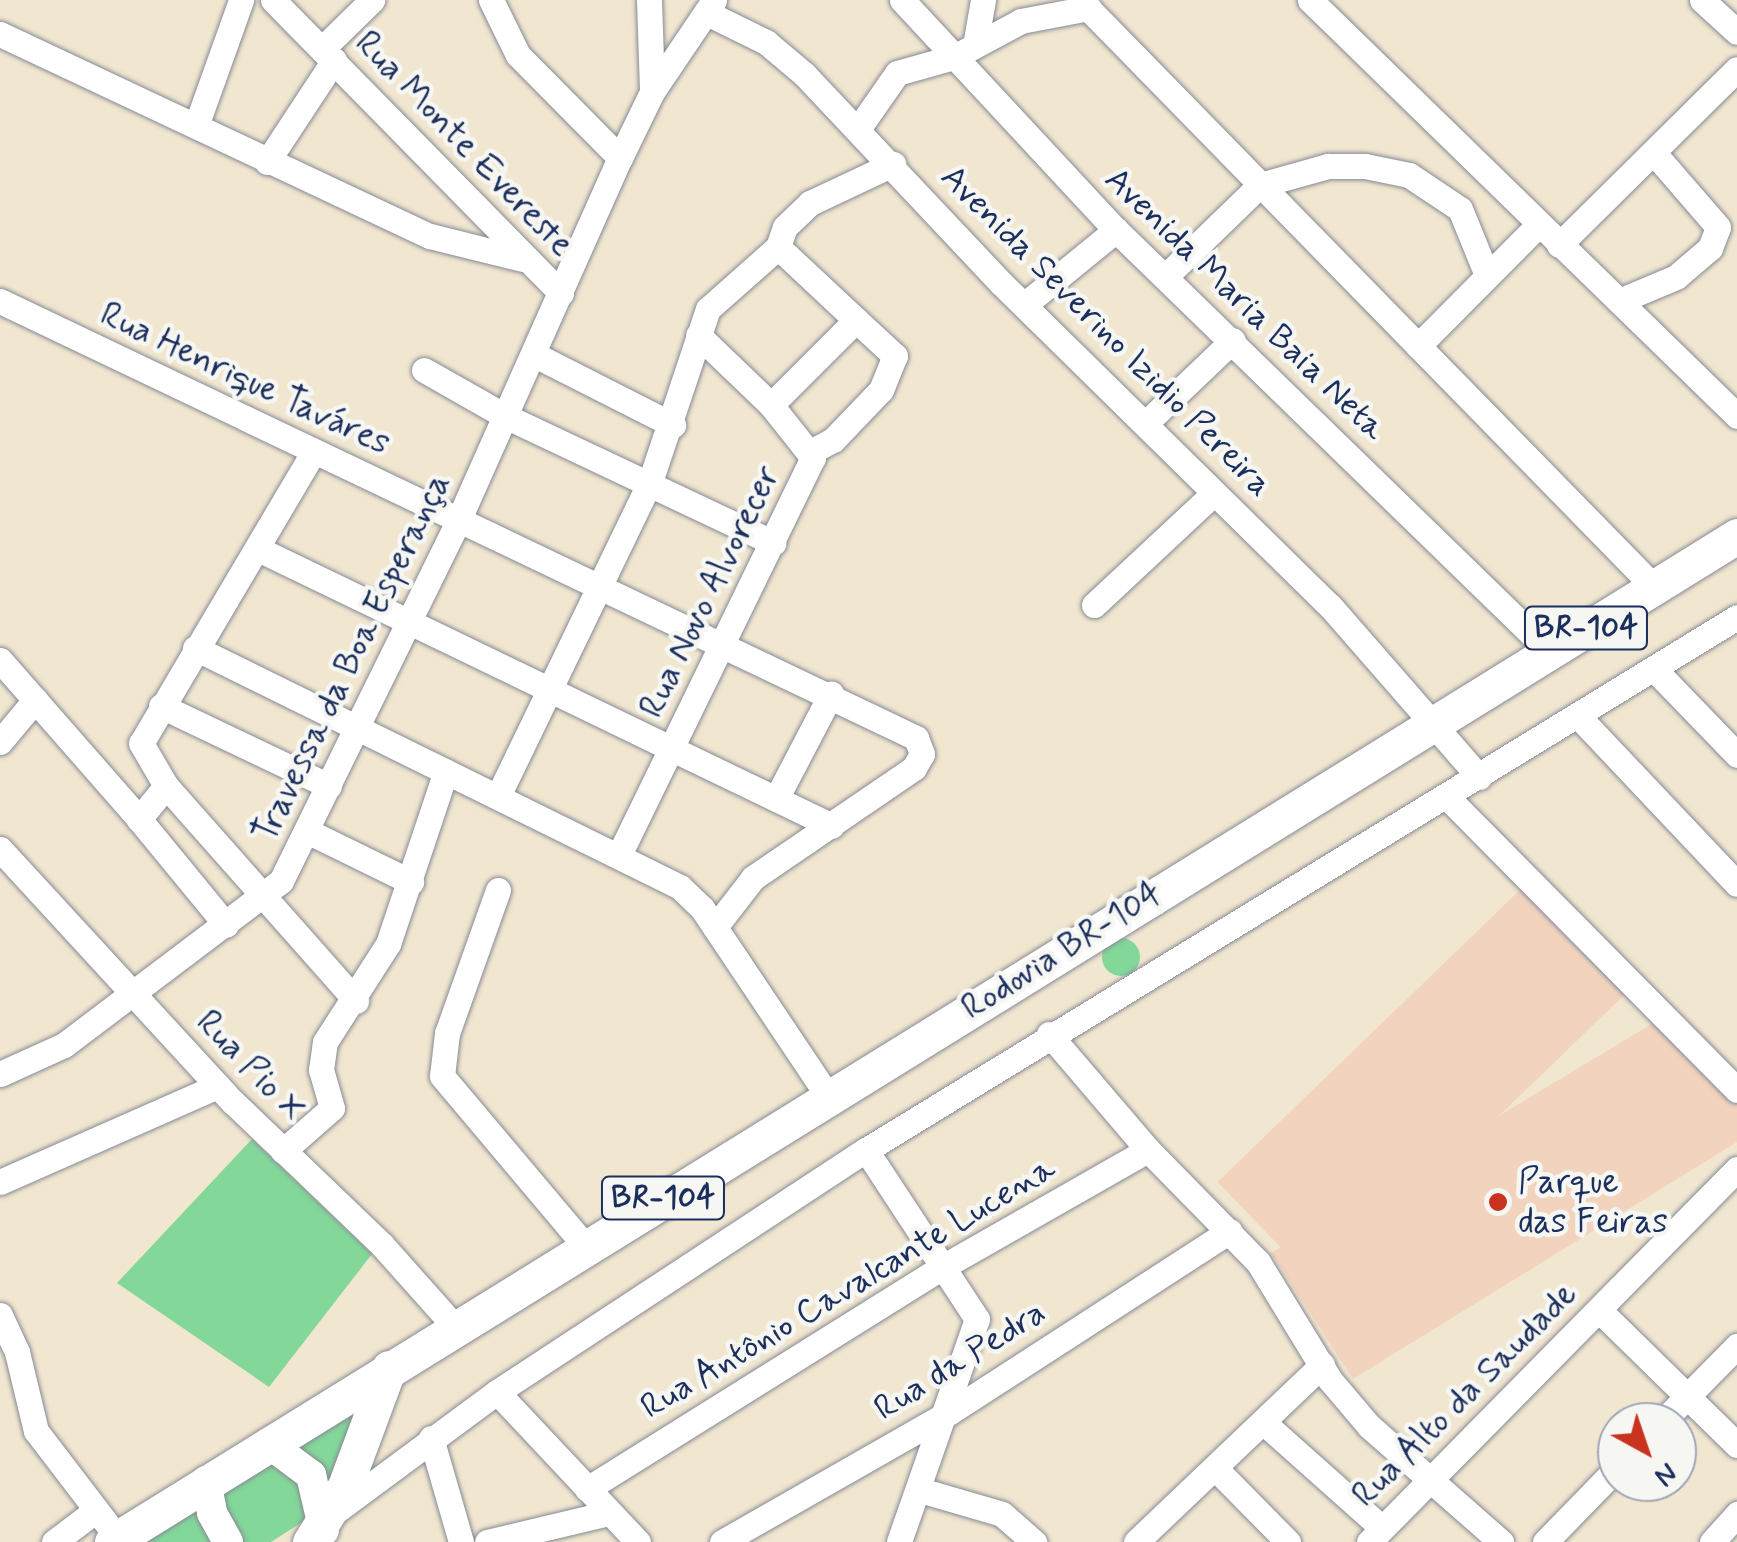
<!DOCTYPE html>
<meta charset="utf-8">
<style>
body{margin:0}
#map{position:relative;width:1737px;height:1542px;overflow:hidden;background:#f1e6cf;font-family:Mynerve,sans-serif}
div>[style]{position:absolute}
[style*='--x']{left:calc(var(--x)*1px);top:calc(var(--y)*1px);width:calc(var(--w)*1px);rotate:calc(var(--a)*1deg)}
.built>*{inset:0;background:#f2d4be;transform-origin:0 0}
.green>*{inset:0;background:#83d799}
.round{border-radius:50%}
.roads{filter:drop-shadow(0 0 2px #868a96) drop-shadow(0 0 2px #868a96)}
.minor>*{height:25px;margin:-12.5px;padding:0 12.5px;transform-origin:12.5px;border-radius:12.5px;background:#fff}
.major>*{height:30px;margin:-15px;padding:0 15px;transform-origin:15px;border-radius:15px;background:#fff}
.highway>*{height:35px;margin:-17.5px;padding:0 17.5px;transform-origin:17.5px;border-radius:17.5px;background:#fff}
.dots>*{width:28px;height:28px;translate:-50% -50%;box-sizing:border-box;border:5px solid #f6f6f2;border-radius:50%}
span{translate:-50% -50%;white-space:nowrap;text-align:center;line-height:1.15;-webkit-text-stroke:9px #f6f6f2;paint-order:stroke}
.shield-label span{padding:2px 8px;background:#f6f6f2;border:2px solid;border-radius:8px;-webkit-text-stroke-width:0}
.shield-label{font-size:32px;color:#1b2f5e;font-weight:700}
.street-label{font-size:35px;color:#1b2f5e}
.poi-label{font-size:35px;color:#1b2f5e}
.left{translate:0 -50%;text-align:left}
.north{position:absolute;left:1597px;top:1402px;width:100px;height:100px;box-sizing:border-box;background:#f6f6f2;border:2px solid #9ea6b7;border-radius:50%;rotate:140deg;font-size:28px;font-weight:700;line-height:40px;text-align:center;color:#1b2f5e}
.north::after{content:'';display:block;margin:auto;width:35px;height:45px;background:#c8321e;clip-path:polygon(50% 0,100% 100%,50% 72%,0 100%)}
</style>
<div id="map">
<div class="built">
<i style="left:1524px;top:886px;width:148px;height:426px;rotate:46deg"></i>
<i style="clip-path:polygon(1660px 1019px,1737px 1101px,1737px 1142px,1353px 1379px,1271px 1253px)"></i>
</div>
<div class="green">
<i class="round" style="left:1102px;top:938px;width:38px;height:38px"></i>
<i style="clip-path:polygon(252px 1139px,372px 1254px,269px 1387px,117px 1283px)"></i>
<i style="clip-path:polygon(362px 1404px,328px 1503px,325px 1474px,296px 1444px)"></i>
<i style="clip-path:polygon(279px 1455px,304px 1473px,307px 1519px,271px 1542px,240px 1542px,218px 1492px)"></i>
<i style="clip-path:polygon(202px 1503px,219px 1542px,145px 1542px)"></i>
</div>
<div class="roads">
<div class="minor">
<i style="--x:273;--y:0;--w:411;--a:45.5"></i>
<i style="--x:491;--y:0;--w:61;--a:63.9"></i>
<i style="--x:518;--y:55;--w:145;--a:45.3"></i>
<i style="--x:649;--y:0;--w:92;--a:88.1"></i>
<i style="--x:902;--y:0;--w:314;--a:47.1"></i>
<i style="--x:1116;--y:230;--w:603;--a:44.19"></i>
<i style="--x:1080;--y:0;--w:821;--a:45.64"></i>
<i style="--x:1310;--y:0;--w:596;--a:44.25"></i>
<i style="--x:1702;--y:0;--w:47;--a:42.4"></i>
<i style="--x:709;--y:14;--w:64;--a:26.2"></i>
<i style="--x:766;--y:42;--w:50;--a:40.1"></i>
<i style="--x:804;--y:74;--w:287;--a:46.7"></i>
<i style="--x:1001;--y:283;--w:461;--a:44.5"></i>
<i style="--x:1330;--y:606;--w:227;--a:48.9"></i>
<i style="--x:0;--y:34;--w:475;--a:25.2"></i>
<i style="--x:430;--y:236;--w:95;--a:14"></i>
<i style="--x:976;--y:40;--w:41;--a:-80.1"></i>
<i style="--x:323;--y:48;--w:69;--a:-44.4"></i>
<i style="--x:196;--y:126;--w:134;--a:-70.3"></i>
<i style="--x:858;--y:129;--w:68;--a:-55.1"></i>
<i style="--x:897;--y:73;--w:59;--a:-15.7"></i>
<i style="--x:954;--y:57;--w:76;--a:-28.2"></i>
<i style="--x:1021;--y:21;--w:69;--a:-10.8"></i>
<i style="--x:267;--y:162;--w:122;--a:-56.7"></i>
<i style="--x:1559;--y:245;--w:250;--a:-44.7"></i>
<i style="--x:1166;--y:276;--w:131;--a:-44.1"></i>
<i style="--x:1260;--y:185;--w:71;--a:-15.6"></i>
<i style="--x:1328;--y:166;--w:37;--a:0"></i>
<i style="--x:1365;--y:166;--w:45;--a:11.6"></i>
<i style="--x:1409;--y:175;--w:61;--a:33.7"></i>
<i style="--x:1460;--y:209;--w:71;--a:67.8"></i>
<i style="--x:0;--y:301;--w:1015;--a:25.5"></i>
<i style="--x:916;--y:738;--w:17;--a:69"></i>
<i style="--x:922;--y:754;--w:16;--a:120"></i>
<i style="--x:914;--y:768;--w:195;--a:145.7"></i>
<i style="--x:753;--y:878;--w:62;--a:127.8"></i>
<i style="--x:1619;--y:301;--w:62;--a:-22.8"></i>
<i style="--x:1676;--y:277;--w:45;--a:-40.5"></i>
<i style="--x:1710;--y:248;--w:22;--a:-69"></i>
<i style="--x:1718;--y:227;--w:99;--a:-130.9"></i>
<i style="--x:1024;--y:305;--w:119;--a:-39.2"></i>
<i style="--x:1418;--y:346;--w:172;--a:-45.2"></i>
<i style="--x:535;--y:355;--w:155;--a:26.9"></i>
<i style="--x:424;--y:370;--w:93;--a:29.6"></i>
<i style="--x:505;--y:416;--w:297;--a:25.3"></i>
<i style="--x:771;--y:405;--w:120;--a:-45"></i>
<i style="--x:856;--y:320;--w:107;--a:-136.9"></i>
<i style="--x:1148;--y:421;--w:117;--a:-43.6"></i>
<i style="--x:314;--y:451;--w:339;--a:120.6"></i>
<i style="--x:141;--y:743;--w:50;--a:59.8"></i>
<i style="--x:166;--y:786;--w:287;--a:48.5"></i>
<i style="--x:812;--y:451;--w:24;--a:-28"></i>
<i style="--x:833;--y:440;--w:69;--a:-46.2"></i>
<i style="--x:881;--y:390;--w:37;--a:-68"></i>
<i style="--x:895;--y:356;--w:53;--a:-137.3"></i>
<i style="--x:258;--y:549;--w:637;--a:25.76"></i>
<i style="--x:1094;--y:605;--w:164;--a:-43"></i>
<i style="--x:195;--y:648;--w:541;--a:26.23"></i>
<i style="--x:680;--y:887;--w:30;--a:44"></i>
<i style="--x:702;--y:908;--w:226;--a:56.2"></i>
<i style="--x:0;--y:660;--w:211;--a:48.8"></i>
<i style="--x:1655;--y:670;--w:118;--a:46"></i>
<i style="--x:161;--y:706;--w:186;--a:25.5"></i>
<i style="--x:1578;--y:716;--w:231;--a:46.6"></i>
<i style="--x:0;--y:742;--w:55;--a:-50.2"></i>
<i style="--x:166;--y:786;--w:43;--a:129.3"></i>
<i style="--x:139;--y:819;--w:137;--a:50.6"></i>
<i style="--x:499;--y:794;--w:347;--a:-64.2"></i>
<i style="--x:650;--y:482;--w:182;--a:-71.5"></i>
<i style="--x:708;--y:309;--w:94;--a:-41.5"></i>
<i style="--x:778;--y:247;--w:21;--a:-71"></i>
<i style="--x:785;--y:227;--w:35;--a:-44"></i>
<i style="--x:810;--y:203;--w:92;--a:-25.2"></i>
<i style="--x:1447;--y:797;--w:412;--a:45.3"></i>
<i style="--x:776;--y:799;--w:119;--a:-62.4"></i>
<i style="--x:307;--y:831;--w:116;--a:26.1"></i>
<i style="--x:0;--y:849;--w:344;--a:47.4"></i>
<i style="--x:233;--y:1102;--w:207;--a:43.8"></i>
<i style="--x:382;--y:1245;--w:110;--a:48.3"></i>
<i style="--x:620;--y:853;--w:440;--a:-64"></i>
<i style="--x:813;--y:458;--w:68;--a:-128.4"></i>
<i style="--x:771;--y:405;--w:101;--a:-136.2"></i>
<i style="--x:498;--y:890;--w:152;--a:109.6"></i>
<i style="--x:447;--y:1033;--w:43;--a:96.6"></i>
<i style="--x:442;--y:1076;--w:224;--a:49.9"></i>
<i style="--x:1049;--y:1034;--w:153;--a:49.5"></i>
<i style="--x:1148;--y:1150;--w:157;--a:45.5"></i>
<i style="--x:1258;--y:1262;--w:138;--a:58.6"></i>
<i style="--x:1330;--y:1380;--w:60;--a:49.7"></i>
<i style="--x:1369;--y:1426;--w:176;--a:41.3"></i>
<i style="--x:0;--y:1074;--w:70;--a:-24.4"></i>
<i style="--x:64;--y:1045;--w:272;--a:-37.1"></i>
<i style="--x:281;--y:881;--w:403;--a:-63.8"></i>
<i style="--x:459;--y:519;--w:395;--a:-66"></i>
<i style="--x:620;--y:158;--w:73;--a:-64.1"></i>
<i style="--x:652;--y:92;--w:111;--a:-56"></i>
<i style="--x:866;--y:1150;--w:202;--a:56.7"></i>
<i style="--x:977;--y:1319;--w:236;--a:109.3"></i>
<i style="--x:283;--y:1151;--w:65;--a:-41.3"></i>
<i style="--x:332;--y:1108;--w:40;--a:-106"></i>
<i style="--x:321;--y:1070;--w:28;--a:-82"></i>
<i style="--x:325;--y:1042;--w:117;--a:-57.3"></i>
<i style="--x:388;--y:944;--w:182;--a:-71.5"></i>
<i style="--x:0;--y:1182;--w:238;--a:-23.8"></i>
<i style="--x:1599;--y:1310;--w:193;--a:44.4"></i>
<i style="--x:0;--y:1315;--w:41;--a:65.3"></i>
<i style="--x:17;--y:1352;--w:81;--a:76.5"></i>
<i style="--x:36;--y:1431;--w:140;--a:52.6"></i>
<i style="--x:497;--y:1392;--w:206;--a:46.8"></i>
<i style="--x:1263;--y:1422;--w:159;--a:41.7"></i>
<i style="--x:1662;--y:1422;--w:107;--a:-45.4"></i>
<i style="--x:431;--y:1438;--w:108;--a:73.9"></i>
<i style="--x:1215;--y:1468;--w:104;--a:45.4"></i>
<i style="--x:587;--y:1489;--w:423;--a:-32"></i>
<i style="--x:946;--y:1265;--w:232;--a:-29.7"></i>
<i style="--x:920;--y:1490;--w:85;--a:16.3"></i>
<i style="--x:1002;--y:1514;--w:43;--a:41.2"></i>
<i style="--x:336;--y:1511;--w:200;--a:-36.5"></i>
<i style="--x:497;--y:1392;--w:441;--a:-33.3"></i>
<i style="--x:866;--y:1150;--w:1021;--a:-31.46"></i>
<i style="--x:54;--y:1542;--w:51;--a:-37.1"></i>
<i style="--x:487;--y:1542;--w:125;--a:-13.4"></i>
<i style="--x:722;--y:1542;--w:262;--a:-29.7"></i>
<i style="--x:950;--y:1412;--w:333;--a:-32.9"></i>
<i style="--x:1136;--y:1542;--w:257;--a:-43.6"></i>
<i style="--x:1369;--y:1542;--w:524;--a:-45.39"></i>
<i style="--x:1545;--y:1542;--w:103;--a:-45.8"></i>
<i style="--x:1712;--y:1542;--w:38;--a:-48"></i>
</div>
<div class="major">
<i style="--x:268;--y:1443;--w:54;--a:36.7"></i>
<i style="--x:311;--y:1475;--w:57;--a:76.9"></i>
<i style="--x:206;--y:1481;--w:33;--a:79"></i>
<i style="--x:212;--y:1513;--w:33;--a:61"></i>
</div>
<div class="highway">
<i style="--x:112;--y:1542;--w:1911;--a:-31.76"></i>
<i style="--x:310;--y:1542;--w:66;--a:-58"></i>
<i style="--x:345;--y:1486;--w:126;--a:-69.6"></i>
</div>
</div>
<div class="dots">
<i style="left:1498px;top:1202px;background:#c8321e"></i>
</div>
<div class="shield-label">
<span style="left:1586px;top:628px">BR-104</span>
<span style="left:663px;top:1198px">BR-104</span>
</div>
<div class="street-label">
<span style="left:464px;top:144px;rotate:46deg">Rua Monte Evereste</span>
<span style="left:1245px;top:304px;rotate:44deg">Avenida Maria Baia Neta</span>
<span style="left:1106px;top:331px;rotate:45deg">Avenida Severino Izidio Pereira</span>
<span style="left:245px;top:379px;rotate:25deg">Rua Henrique Taváres</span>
<span style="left:710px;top:592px;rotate:-64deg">Rua Novo Alvorecer</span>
<span style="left:352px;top:658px;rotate:-64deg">Travessa da Boa Esperança</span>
<span style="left:1062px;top:951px;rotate:-32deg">Rodovia BR-104</span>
<span style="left:250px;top:1066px;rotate:46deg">Rua Pio X</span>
<span style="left:848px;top:1288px;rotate:-31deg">Rua Antônio Cavalcante Lucena</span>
<span style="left:960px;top:1361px;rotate:-32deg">Rua da Pedra</span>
<span style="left:1465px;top:1395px;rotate:-45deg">Rua Alto da Saudade</span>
</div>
<div class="poi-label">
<span class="left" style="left:1518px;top:1202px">Parque<br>das Feiras</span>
</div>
<div class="north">N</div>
</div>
